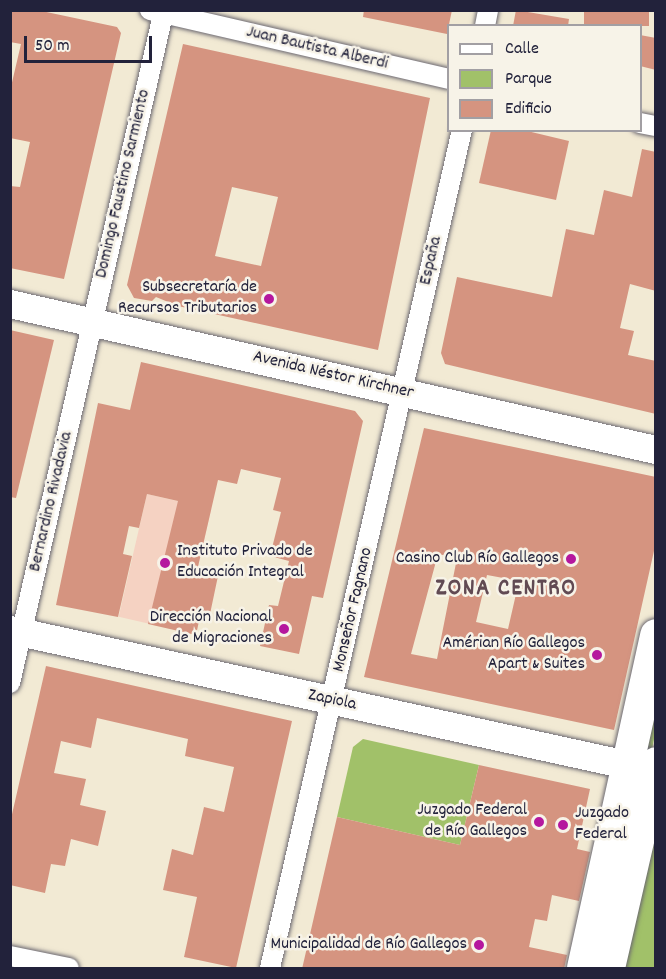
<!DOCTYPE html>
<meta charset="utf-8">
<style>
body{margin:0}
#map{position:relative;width:666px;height:979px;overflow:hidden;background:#f2ead4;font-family:Dekko,sans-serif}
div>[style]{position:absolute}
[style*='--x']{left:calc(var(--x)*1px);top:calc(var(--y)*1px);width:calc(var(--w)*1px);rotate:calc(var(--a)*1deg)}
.built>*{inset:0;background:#f5d2c2;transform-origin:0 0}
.green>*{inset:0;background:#a1c169}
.building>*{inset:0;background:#d59480;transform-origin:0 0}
.roads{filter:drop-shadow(0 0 2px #6b6871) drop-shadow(0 0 2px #6b6871)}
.street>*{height:20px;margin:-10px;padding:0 10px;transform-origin:10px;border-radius:10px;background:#fff}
.secondary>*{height:28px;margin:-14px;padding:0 14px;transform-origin:14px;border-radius:14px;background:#fff}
.primary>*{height:32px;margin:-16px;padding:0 16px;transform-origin:16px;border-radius:16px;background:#fff}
.dots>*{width:16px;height:16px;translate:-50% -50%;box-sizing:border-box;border:3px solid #f7f3e8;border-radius:50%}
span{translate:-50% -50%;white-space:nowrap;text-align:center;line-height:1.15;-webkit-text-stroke:5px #f7f3e8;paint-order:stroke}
.street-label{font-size:18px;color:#22223b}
.poi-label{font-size:18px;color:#22223b}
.right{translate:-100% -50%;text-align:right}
.left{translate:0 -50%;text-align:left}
.district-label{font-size:24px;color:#614a53;font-weight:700;letter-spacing:1.5px}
.frame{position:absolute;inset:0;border:12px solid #22223b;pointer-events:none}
.legend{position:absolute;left:447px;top:24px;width:195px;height:108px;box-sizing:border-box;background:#f7f3e8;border:2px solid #a29fa3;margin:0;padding:8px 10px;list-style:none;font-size:18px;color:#22223b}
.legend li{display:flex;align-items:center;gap:12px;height:30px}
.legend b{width:30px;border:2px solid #a29fa3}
.scale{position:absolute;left:24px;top:36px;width:128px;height:27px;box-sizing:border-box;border:3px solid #22223b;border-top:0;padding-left:8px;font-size:18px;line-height:21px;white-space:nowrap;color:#22223b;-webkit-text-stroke:4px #f7f3e8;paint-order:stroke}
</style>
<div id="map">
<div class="built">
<i style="left:147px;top:494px;width:66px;height:126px;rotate:13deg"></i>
</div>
<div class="green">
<i style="clip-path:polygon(655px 665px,655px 734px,651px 754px,642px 760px)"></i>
<i style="clip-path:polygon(363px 739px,479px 765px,460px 845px,337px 817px,353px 747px)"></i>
<i style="clip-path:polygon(656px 771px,655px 968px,609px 968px)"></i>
</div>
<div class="building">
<i style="clip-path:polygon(10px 10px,37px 10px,117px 27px,121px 33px,64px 279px,10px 268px,10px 186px,20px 187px,30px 142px,10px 138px,10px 91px,21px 44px,10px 42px)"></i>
<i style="clip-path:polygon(364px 10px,452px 10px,447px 34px,363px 17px)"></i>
<i style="clip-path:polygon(516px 10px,569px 19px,568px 26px,513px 26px)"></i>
<i style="left:584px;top:10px;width:65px;height:16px"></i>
<i style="clip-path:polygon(640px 35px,656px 38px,656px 70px,640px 66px)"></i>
<i style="clip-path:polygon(evenodd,183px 44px,430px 98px,378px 350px,178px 306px,156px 297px,152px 301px,134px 298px,127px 285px,183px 44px,232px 187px,278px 197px,261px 266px,215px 256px,232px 187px)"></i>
<i style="clip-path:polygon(491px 130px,523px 130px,569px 141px,556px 200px,479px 183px)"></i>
<i style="clip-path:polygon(642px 149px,656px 152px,656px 291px,630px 284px,620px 328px,634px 331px,628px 355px,656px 361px,656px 414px,445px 364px,441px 353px,457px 277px,552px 297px,566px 229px,594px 235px,604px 190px,632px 197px)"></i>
<i style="clip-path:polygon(10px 330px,54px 340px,16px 498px,10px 497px)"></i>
<i style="clip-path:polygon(141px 362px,355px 411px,363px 421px,323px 598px,312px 596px,299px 654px,260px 646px,269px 605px,278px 606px,289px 561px,270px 556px,281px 512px,273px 510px,281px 478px,241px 469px,237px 484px,218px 480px,197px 571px,218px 576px,210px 614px,201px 612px,196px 635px,148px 624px,178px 501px,147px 494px,139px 528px,129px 526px,123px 554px,132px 556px,118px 617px,56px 605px,98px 403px,130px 410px)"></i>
<i style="clip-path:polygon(evenodd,424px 428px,656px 477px,656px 542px,614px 730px,364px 677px,424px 428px,438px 554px,457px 558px,437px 659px,411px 654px,438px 554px,424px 428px,487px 575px,519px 581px,508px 629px,476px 622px,487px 575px)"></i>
<i style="clip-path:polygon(46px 666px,292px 721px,236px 968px,184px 957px,197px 897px,163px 890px,172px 849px,193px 855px,204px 807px,224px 812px,234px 767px,185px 756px,188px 739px,97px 718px,91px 748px,61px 741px,54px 773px,86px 779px,80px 805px,106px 811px,98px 846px,71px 839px,65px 866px,51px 864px,45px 893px,10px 885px,10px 823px)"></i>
<i style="clip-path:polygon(479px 765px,590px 789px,577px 849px,590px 852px,579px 901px,552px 895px,547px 921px,535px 919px,529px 947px,567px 955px,564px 969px,302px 969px,337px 817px,460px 845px)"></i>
</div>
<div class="roads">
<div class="street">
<i style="--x:150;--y:10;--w:306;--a:13"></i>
<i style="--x:485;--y:26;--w:16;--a:-79"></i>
<i style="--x:640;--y:123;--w:16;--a:11"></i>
<i style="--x:10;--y:683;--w:690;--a:-77.11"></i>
<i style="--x:10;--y:956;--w:60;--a:11.5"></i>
<i style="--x:270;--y:968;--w:860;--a:-77.1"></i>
</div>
<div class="secondary">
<i style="--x:10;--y:304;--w:662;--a:12.74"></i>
<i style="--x:10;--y:630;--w:655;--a:12.34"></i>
</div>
<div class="primary">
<i style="--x:583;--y:968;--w:341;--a:-77.6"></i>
<i style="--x:609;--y:968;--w:210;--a:-77.1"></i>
</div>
</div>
<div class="dots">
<i style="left:269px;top:299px;background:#b5179e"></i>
<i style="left:571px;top:559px;background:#b5179e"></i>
<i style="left:165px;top:563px;background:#b5179e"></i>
<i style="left:284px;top:629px;background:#b5179e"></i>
<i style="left:597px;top:655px;background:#b5179e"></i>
<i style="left:539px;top:822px;background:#b5179e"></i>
<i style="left:563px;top:825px;background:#b5179e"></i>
<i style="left:479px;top:945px;background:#b5179e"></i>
</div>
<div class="street-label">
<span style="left:317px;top:49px;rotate:13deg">Juan Bautista Alberdi</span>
<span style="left:124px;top:184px;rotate:-77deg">Domingo Faustino Sarmiento</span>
<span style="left:432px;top:261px;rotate:-77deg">España</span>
<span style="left:333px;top:376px;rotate:13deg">Avenida Néstor Kirchner</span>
<span style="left:52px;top:502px;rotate:-77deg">Bernardino Rivadavia</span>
<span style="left:354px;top:610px;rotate:-77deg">Monseñor Fagnano</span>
<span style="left:332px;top:701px;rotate:12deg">Zapiola</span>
</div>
<div class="poi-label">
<span class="right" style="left:257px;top:299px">Subsecretaría de<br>Recursos Tributarios</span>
<span class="left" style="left:177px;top:563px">Instituto Privado de<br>Educación Integral</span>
<span class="right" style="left:559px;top:559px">Casino Club Río Gallegos</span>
<span class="right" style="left:272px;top:629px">Dirección Nacional<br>de Migraciones</span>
<span class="right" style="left:585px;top:655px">Amérian Río Gallegos<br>Apart &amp; Suites</span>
<span class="right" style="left:527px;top:822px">Juzgado Federal<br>de Río Gallegos</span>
<span class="left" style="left:575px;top:825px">Juzgado<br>Federal</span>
<span class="right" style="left:467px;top:945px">Municipalidad de Río Gallegos</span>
</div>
<div class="district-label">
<span style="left:506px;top:590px">ZONA CENTRO</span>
</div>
<div class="frame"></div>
<ul class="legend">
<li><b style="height:8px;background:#fff"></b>Calle</li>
<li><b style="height:16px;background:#a1c169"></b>Parque</li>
<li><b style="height:16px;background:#d59480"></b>Edificio</li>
</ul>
<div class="scale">50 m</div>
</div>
